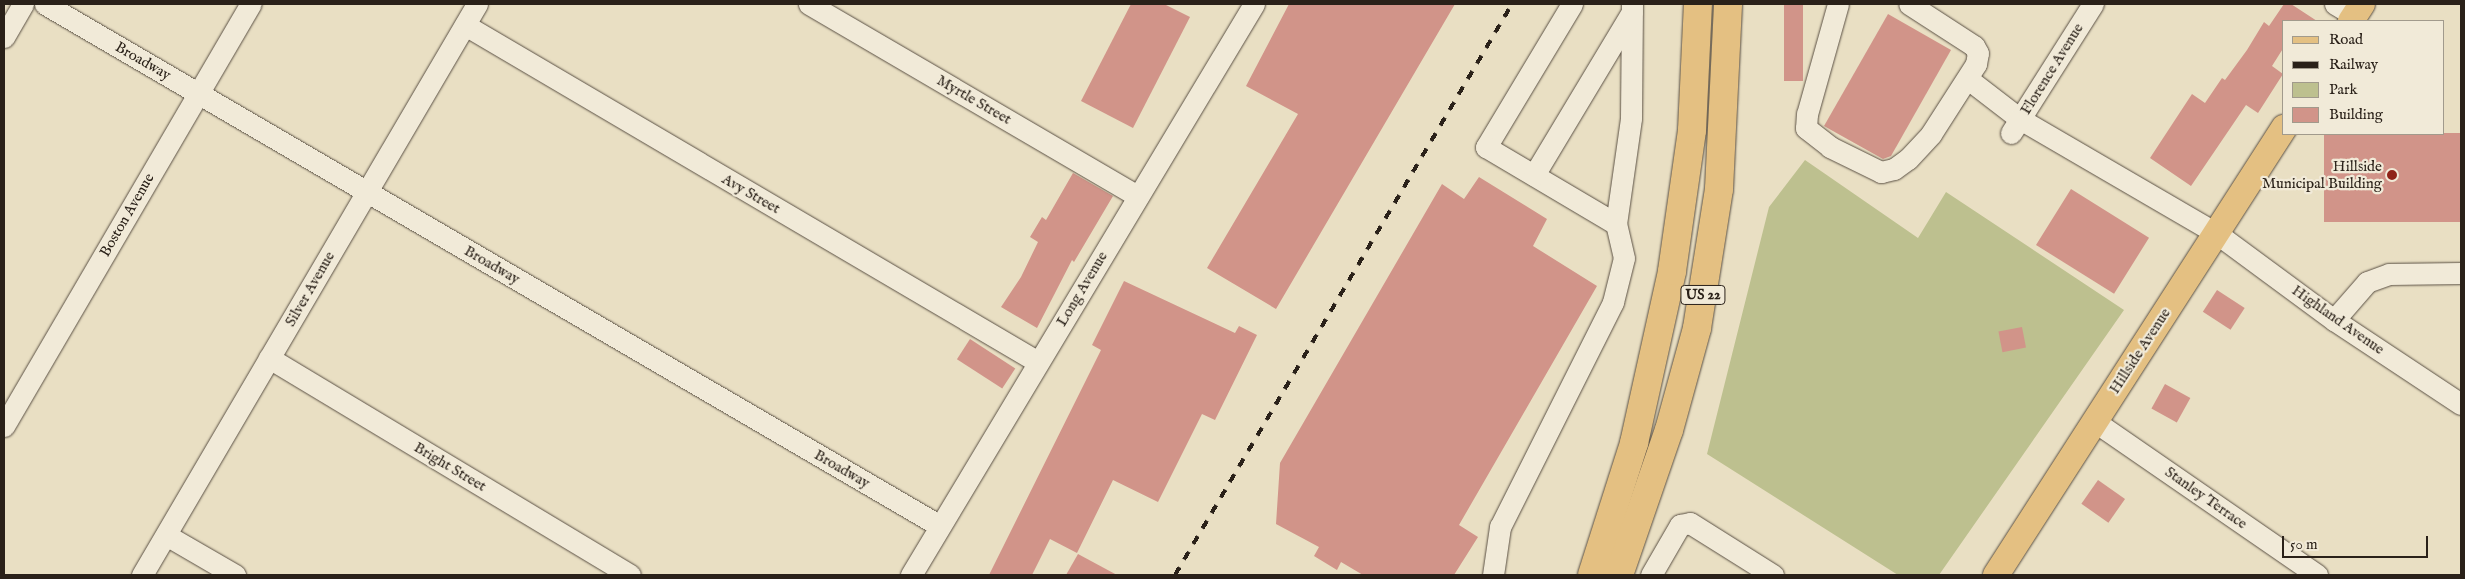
<!DOCTYPE html>
<style>
body{margin:0}
#map{position:relative;width:2465px;height:579px;overflow:hidden;background:#e9dfc3;font-family:"IM FELL English",serif}
div>[style]{position:absolute}
[style*='--x']{left:calc(var(--x)*1px);top:calc(var(--y)*1px);width:calc(var(--w)*1px);rotate:calc(var(--a)*1deg)}
.green>*{inset:0;background:#bdc08f}
.building>*{inset:0;background:#d19489;transform-origin:0 0}
.roads{filter:drop-shadow(0 0 1px #5a5044) drop-shadow(0 0 1px #5a5044)}
.minor>*{height:21px;margin:-10.5px;padding:0 10.5px;transform-origin:10.5px;border-radius:10.5px;background:#f1ead8}
.major>*{height:26px;margin:-13px;padding:0 13px;transform-origin:13px;border-radius:13px;background:#e4c082}
.highway>*{height:28px;margin:-14px;padding:0 14px;transform-origin:14px;border-radius:14px;background:#e4c082}
.rail>*{height:4px;margin-top:-2px;transform-origin:0;background:repeating-linear-gradient(90deg,#2a2119 0 9px,transparent 0 18px)}
.dots>*{width:14px;height:14px;translate:-50% -50%;box-sizing:border-box;border:2px solid #f1ead8;border-radius:50%}
span{translate:-50% -50%;white-space:nowrap;text-align:center;line-height:1.15;-webkit-text-stroke:4.5px #f1ead8;paint-order:stroke}
.shield-label span{padding:1px 4px;background:#f1ead8;border:1px solid;border-radius:4px;-webkit-text-stroke-width:0}
.shield-label{font-size:14px;color:#2a2119;font-weight:700}
.street-label{font-size:15px;color:#2a2119}
.poi-label{font-size:15px;color:#2a2119}
.right{translate:-100% -50%;text-align:right}
.frame{position:absolute;inset:0;border:5px solid #2a2119;pointer-events:none}
.legend{position:absolute;left:2282px;top:20px;width:162px;height:115px;box-sizing:border-box;background:#f1ead8;border:1px solid #a19a8c;margin:0;padding:6px 9px;list-style:none;font-size:15px;color:#2a2119}
.legend li{display:flex;align-items:center;gap:10px;height:25px}
.legend b{width:25px;border:1px solid #a19a8c}
.scale{position:absolute;left:2282px;top:536px;width:146px;height:22px;box-sizing:border-box;border:2px solid #2a2119;border-top:0;padding-left:6px;font-size:15px;line-height:18px;white-space:nowrap;color:#2a2119;-webkit-text-stroke:4px #f1ead8;paint-order:stroke}
</style>
<div id="map">
<div class="green">
<i style="clip-path:polygon(1805px 160px,1918px 238px,1946px 192px,2124px 310px,1939px 575px,1898px 575px,1707px 454px,1769px 207px)"></i>
</div>
<div class="building">
<i style="clip-path:polygon(1131px 4px,1164px 4px,1190px 17px,1133px 128px,1081px 101px)"></i>
<i style="clip-path:polygon(1289px 4px,1455px 4px,1276px 309px,1207px 268px,1298px 114px,1246px 86px)"></i>
<i style="left:1784px;top:4px;width:19px;height:77px"></i>
<i style="clip-path:polygon(2284px 4px,2291px 4px,2317px 21px,2284px 21px,2284px 47px,2272px 66px,2283px 74px,2258px 113px,2246px 105px,2191px 186px,2150px 158px,2192px 94px,2205px 103px,2222px 78px,2225px 80px,2247px 50px,2264px 22px,2269px 26px)"></i>
<i style="clip-path:polygon(1888px 14px,1951px 50px,1891px 156px,1883px 159px,1824px 126px)"></i>
<i style="left:2461px;top:133px;width:89px;height:137px;rotate:90deg"></i>
<i style="clip-path:polygon(1073px 173px,1113px 196px,1074px 262px,1072px 260px,1037px 328px,1001px 307px,1021px 277px,1038px 242px,1030px 237px,1042px 217px,1046px 220px)"></i>
<i style="clip-path:polygon(1479px 177px,1547px 219px,1533px 246px,1597px 286px,1459px 525px,1478px 537px,1454px 575px,1363px 575px,1341px 562px,1337px 570px,1314px 556px,1319px 547px,1276px 524px,1280px 463px,1442px 184px,1464px 199px)"></i>
<i style="left:2071px;top:189px;width:92px;height:66px;rotate:32deg"></i>
<i style="clip-path:polygon(1124px 281px,1235px 333px,1239px 326px,1257px 335px,1215px 420px,1202px 414px,1158px 502px,1113px 480px,1077px 553px,1050px 539px,1032px 575px,989px 575px,1101px 350px,1092px 345px)"></i>
<i style="left:2217px;top:290px;width:33px;height:26px;rotate:33deg"></i>
<i style="left:2022px;top:327px;width:21px;height:24px;rotate:79deg"></i>
<i style="left:970px;top:339px;width:54px;height:24px;rotate:33deg"></i>
<i style="left:2165px;top:384px;width:29px;height:28px;rotate:29deg"></i>
<i style="left:2098px;top:480px;width:33px;height:29px;rotate:35deg"></i>
<i style="clip-path:polygon(1078px 554px,1117px 575px,1066px 575px)"></i>
</div>
<div class="roads">
<div class="minor">
<i style="--x:45;--y:4;--w:1036;--a:30.25"></i>
<i style="--x:809;--y:4;--w:381;--a:30.3"></i>
<i style="--x:1572;--y:4;--w:167;--a:121"></i>
<i style="--x:1486;--y:147;--w:151;--a:30.6"></i>
<i style="--x:1616;--y:224;--w:107;--a:-81.9"></i>
<i style="--x:1631;--y:118;--w:114;--a:-89.5"></i>
<i style="--x:1838;--y:4;--w:114;--a:105.7"></i>
<i style="--x:1807;--y:114;--w:14;--a:94"></i>
<i style="--x:1806;--y:128;--w:31;--a:38"></i>
<i style="--x:1830;--y:147;--w:57;--a:26.1"></i>
<i style="--x:1881;--y:172;--w:13;--a:-13"></i>
<i style="--x:1894;--y:169;--w:17;--a:-36"></i>
<i style="--x:1908;--y:159;--w:34;--a:-47"></i>
<i style="--x:1931;--y:134;--w:83;--a:-57.3"></i>
<i style="--x:1976;--y:64;--w:11;--a:-80"></i>
<i style="--x:1978;--y:53;--w:8;--a:-120"></i>
<i style="--x:1974;--y:46;--w:77;--a:-147.1"></i>
<i style="--x:2335;--y:4;--w:23;--a:31"></i>
<i style="--x:465;--y:25;--w:665;--a:30.46"></i>
<i style="--x:4;--y:37;--w:38;--a:-60"></i>
<i style="--x:1968;--y:79;--w:66;--a:37.6"></i>
<i style="--x:2020;--y:119;--w:227;--a:30.2"></i>
<i style="--x:2216;--y:233;--w:147;--a:36.4"></i>
<i style="--x:2334;--y:320;--w:152;--a:33.5"></i>
<i style="--x:2011;--y:133;--w:153;--a:-57.6"></i>
<i style="--x:1534;--y:175;--w:190;--a:-59"></i>
<i style="--x:2334;--y:320;--w:50;--a:-49"></i>
<i style="--x:2367;--y:282;--w:23;--a:-20"></i>
<i style="--x:2389;--y:274;--w:72;--a:-0.8"></i>
<i style="--x:269;--y:358;--w:421;--a:31"></i>
<i style="--x:2094;--y:421;--w:271;--a:34.6"></i>
<i style="--x:4;--y:426;--w:489;--a:-59.7"></i>
<i style="--x:166;--y:535;--w:80;--a:30.1"></i>
<i style="--x:142;--y:575;--w:662;--a:-59.6"></i>
<i style="--x:911;--y:575;--w:666;--a:-59.01"></i>
<i style="--x:1493;--y:575;--w:49;--a:-81.7"></i>
<i style="--x:1500;--y:527;--w:252;--a:-63.3"></i>
<i style="--x:1613;--y:302;--w:45;--a:-76"></i>
<i style="--x:1624;--y:258;--w:35;--a:-103"></i>
<i style="--x:1651;--y:575;--w:58;--a:-59.9"></i>
<i style="--x:1680;--y:525;--w:10;--a:-11"></i>
<i style="--x:1690;--y:523;--w:98;--a:32.1"></i>
</div>
<div class="major">
<i style="--x:2351;--y:21;--w:20;--a:-57"></i>
<i style="--x:1996;--y:575;--w:532;--a:-57.21"></i>
</div>
<div class="highway">
<i style="--x:1592;--y:575;--w:139;--a:-72.3"></i>
<i style="--x:1634;--y:443;--w:176;--a:-77.5"></i>
<i style="--x:1672;--y:271;--w:142;--a:-81.9"></i>
<i style="--x:1692;--y:130;--w:126;--a:-87.3"></i>
<i style="--x:1619;--y:575;--w:153;--a:-71"></i>
<i style="--x:1669;--y:430;--w:106;--a:-74.6"></i>
<i style="--x:1697;--y:328;--w:141;--a:-81"></i>
<i style="--x:1719;--y:189;--w:185;--a:-87.2"></i>
</div>
</div>
<div class="rail">
<i style="--x:1175;--y:575;--w:663;--a:-59.45"></i>
</div>
<div class="dots">
<i style="left:2392px;top:175px;background:#8f2418"></i>
</div>
<div class="shield-label">
<span style="left:1703px;top:295px">US 22</span>
</div>
<div class="street-label">
<span style="left:143px;top:61px;rotate:30deg">Broadway</span>
<span style="left:2052px;top:69px;rotate:-58deg">Florence Avenue</span>
<span style="left:974px;top:100px;rotate:30deg">Myrtle Street</span>
<span style="left:751px;top:194px;rotate:30deg">Avy Street</span>
<span style="left:127px;top:215px;rotate:-60deg">Boston Avenue</span>
<span style="left:492px;top:265px;rotate:30deg">Broadway</span>
<span style="left:310px;top:289px;rotate:-60deg">Silver Avenue</span>
<span style="left:1082px;top:289px;rotate:-59deg">Long Avenue</span>
<span style="left:2338px;top:320px;rotate:35deg">Highland Avenue</span>
<span style="left:2140px;top:351px;rotate:-57deg">Hillside Avenue</span>
<span style="left:450px;top:467px;rotate:31deg">Bright Street</span>
<span style="left:842px;top:469px;rotate:30deg">Broadway</span>
<span style="left:2206px;top:498px;rotate:35deg">Stanley Terrace</span>
</div>
<div class="poi-label">
<span class="right" style="left:2382px;top:175px">Hillside<br>Municipal Building</span>
</div>
<div class="frame"></div>
<ul class="legend">
<li><b style="height:6px;background:#e4c082"></b>Road</li>
<li><b style="height:6px;background:#2a2119"></b>Railway</li>
<li><b style="height:14px;background:#bdc08f"></b>Park</li>
<li><b style="height:14px;background:#d19489"></b>Building</li>
</ul>
<div class="scale">50 m</div>
</div>
